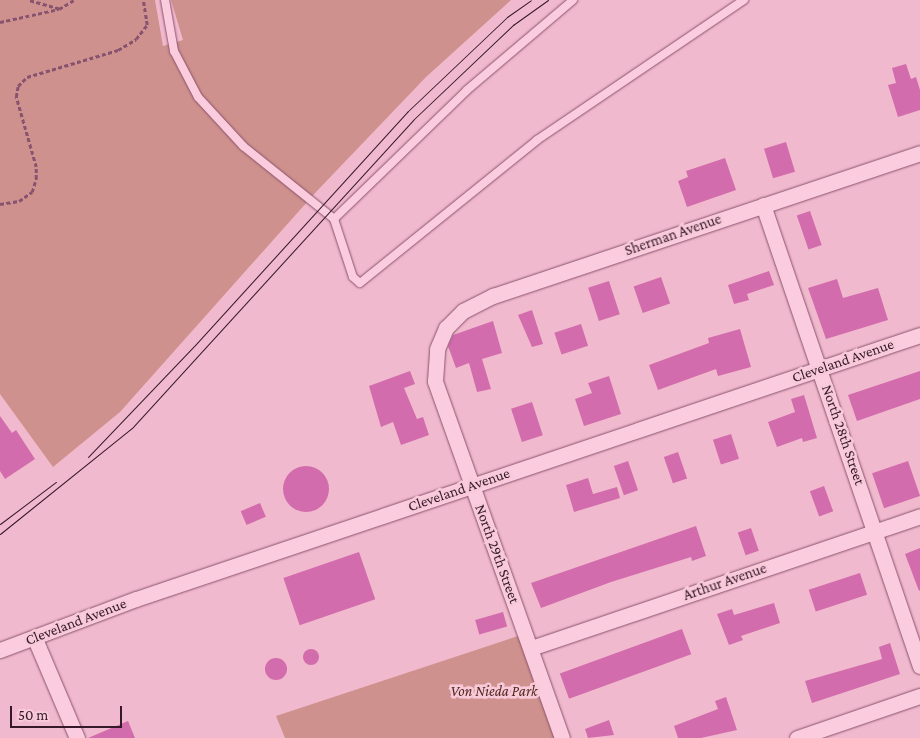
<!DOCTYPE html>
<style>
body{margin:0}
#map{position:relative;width:920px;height:738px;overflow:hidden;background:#f1b9cd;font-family:"Crimson Pro",serif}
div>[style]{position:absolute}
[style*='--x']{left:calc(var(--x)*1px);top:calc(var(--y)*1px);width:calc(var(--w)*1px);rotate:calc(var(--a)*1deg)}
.green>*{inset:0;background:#cf918d}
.building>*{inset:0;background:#d26cad;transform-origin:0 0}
.round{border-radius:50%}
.path>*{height:2.5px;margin-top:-1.25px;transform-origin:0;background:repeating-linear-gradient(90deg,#88536e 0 4px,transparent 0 6.5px)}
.roads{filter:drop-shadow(0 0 1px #88536e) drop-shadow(0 0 1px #88536e)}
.lane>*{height:8px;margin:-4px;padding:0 4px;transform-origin:4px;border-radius:4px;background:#fbccdd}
.street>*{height:15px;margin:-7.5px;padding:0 7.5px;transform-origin:7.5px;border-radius:7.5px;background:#fbccdd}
.tram>*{height:1px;margin:-0.5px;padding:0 0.5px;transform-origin:0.5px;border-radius:0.5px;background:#351929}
span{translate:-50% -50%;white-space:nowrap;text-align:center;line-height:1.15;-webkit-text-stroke:5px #f8c9d9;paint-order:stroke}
.street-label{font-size:15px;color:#351929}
.park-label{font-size:15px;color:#53291e;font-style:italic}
.scale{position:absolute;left:10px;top:706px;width:112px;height:22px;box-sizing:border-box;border:2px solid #351929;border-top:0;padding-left:6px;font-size:15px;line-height:18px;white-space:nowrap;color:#351929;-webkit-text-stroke:4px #f8c9d9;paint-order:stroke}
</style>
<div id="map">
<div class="green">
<i style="clip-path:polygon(0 0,155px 0,163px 46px,183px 40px,171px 0,511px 0,426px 77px,316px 192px,120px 412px,53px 467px,0 394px)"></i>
<i style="clip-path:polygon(524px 634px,557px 738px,285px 738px,276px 716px)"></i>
</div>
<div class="building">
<i style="clip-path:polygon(906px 64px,911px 79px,916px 77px,920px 90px,920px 110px,898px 117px,888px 85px,896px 83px,892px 68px)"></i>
<i style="left:786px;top:142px;width:31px;height:23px;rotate:73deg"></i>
<i style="clip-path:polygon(725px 158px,736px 190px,687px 207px,678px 181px,688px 177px,686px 171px)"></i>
<i style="left:810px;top:211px;width:36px;height:14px;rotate:71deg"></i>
<i style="clip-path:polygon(769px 271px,774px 285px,747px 294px,749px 300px,734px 304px,728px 285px)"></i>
<i style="left:661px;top:277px;width:28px;height:29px;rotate:71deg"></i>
<i style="clip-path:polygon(837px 279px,843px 298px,878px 288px,888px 320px,826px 339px,808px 288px)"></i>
<i style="left:609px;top:281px;width:35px;height:22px;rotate:72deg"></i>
<i style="clip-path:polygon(532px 310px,543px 344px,532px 347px,518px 315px)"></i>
<i style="clip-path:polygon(493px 321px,502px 353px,482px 359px,491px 389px,477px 392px,469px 363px,456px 368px,448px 346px,453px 335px)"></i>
<i style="left:581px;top:324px;width:23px;height:28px;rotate:72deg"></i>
<i style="clip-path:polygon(740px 329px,751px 367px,718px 376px,716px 369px,658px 390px,649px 365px,709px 343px,708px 338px)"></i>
<i style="clip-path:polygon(410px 371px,415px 384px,404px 388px,417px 419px,423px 417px,429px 435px,401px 445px,393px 422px,381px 427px,369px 386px)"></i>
<i style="clip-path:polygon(920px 371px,920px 399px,857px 421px,848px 395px)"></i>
<i style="clip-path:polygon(609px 376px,621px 414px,584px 426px,575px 399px,592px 393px,588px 383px)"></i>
<i style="clip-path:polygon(804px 395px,817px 438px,803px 442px,802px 438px,777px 447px,768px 422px,795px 412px,791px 399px)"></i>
<i style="left:532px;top:402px;width:35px;height:22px;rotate:72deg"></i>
<i style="clip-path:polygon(0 416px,12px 433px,16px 430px,35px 459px,5px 479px,0 471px)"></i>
<i style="left:731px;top:434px;width:26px;height:19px;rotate:72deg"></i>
<i style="left:678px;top:452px;width:28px;height:15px;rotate:71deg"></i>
<i style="left:628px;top:461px;width:31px;height:15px;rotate:71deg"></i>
<i style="left:908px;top:461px;width:37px;height:38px;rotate:71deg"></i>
<i class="round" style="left:283px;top:466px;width:46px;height:46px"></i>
<i style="clip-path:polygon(588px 478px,593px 494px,617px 487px,620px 498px,574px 512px,566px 485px)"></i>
<i style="left:824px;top:486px;width:27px;height:15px;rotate:70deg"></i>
<i style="left:260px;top:503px;width:15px;height:21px;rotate:67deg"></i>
<i style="clip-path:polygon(696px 526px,706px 556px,692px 561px,691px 557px,611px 582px,541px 608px,531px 583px)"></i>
<i style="left:751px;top:528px;width:24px;height:14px;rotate:71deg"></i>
<i style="clip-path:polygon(920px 548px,920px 590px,919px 591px,905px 554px)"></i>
<i style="left:359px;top:552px;width:50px;height:80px;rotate:71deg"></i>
<i style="left:860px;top:573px;width:23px;height:54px;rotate:72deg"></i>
<i style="clip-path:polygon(774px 603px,780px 623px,741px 636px,743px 640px,729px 645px,717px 614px,732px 609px,734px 615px)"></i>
<i style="left:503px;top:612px;width:15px;height:29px;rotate:74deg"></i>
<i style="left:682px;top:629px;width:27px;height:130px;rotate:70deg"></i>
<i style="clip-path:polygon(890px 643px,900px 674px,812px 703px,805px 681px,882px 659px,879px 647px)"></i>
<i class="round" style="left:303px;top:649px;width:16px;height:16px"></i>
<i class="round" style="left:265px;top:658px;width:22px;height:22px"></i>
<i style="clip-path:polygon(726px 697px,737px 730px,701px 738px,678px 738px,674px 726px,718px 709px,715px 701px)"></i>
<i style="clip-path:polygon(609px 720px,614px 735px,588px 738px,585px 729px)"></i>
<i style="clip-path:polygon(128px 721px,135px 738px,88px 738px)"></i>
</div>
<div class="path">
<i style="--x:59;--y:9;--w:17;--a:-31"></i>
<i style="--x:0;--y:22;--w:60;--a:-12.4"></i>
<i style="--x:59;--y:9;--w:32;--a:-164"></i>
<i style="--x:0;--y:204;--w:19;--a:-9"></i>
<i style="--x:19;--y:201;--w:16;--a:-35"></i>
<i style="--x:32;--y:192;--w:14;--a:-73"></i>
<i style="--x:36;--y:179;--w:12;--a:-90"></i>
<i style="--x:36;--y:167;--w:73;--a:-105.9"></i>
<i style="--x:16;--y:97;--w:11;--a:-80"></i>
<i style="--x:18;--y:86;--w:13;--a:-45"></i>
<i style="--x:27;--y:77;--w:95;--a:-16.5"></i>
<i style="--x:118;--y:50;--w:21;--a:-31"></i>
<i style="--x:136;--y:39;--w:18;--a:-52"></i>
<i style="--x:147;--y:25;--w:25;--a:-99"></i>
</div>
<div class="roads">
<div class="lane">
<i style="--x:165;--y:0;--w:52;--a:80"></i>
<i style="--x:174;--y:51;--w:52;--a:62.4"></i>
<i style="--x:198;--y:97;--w:67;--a:47.4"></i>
<i style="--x:243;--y:146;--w:117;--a:38.7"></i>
<i style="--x:334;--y:219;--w:185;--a:-44.1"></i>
<i style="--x:467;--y:90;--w:139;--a:-40.3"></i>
<i style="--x:334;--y:219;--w:61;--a:71.9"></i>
<i style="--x:353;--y:277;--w:9;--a:41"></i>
<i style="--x:360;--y:283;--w:228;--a:-38.9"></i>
<i style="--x:537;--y:140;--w:250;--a:-34.1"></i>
</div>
<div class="street">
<i style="--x:763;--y:205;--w:487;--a:71.2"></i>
<i style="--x:35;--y:639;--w:108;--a:67"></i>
<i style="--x:531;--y:648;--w:411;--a:-18.7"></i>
<i style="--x:0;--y:650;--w:145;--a:-20.6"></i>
<i style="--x:136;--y:599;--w:827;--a:-18.61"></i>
<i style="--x:562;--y:738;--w:379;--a:-109.6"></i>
<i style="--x:435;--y:381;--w:32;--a:-86"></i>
<i style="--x:437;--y:349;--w:23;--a:-67"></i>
<i style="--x:446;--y:328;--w:24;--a:-45"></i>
<i style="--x:463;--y:311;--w:34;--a:-27"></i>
<i style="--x:493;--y:296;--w:450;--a:-18.5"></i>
<i style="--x:797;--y:738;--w:130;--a:-18.9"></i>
</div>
</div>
<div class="tram">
<i style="--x:88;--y:457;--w:156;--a:-46.3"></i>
<i style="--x:196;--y:344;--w:314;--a:-47.7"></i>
<i style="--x:407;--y:112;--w:138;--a:-43.5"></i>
<i style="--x:507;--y:17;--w:29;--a:-35"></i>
<i style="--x:0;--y:524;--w:70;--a:-36.9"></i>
<i style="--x:0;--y:534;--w:169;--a:-38.8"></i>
<i style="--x:132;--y:428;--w:418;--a:-47.6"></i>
<i style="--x:414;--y:119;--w:137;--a:-43.5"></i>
<i style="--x:513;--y:25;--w:43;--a:-35.5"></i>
</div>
<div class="street-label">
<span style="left:673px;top:235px;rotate:-19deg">Sherman Avenue</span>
<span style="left:843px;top:361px;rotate:-19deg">Cleveland Avenue</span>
<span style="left:843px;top:435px;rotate:71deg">North 28th Street</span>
<span style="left:459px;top:490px;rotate:-19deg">Cleveland Avenue</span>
<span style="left:497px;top:554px;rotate:70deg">North 29th Street</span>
<span style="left:725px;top:582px;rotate:-19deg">Arthur Avenue</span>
<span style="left:76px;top:622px;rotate:-21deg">Cleveland Avenue</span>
</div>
<div class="park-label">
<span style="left:494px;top:692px">Von Nieda Park</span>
</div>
<div class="scale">50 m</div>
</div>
